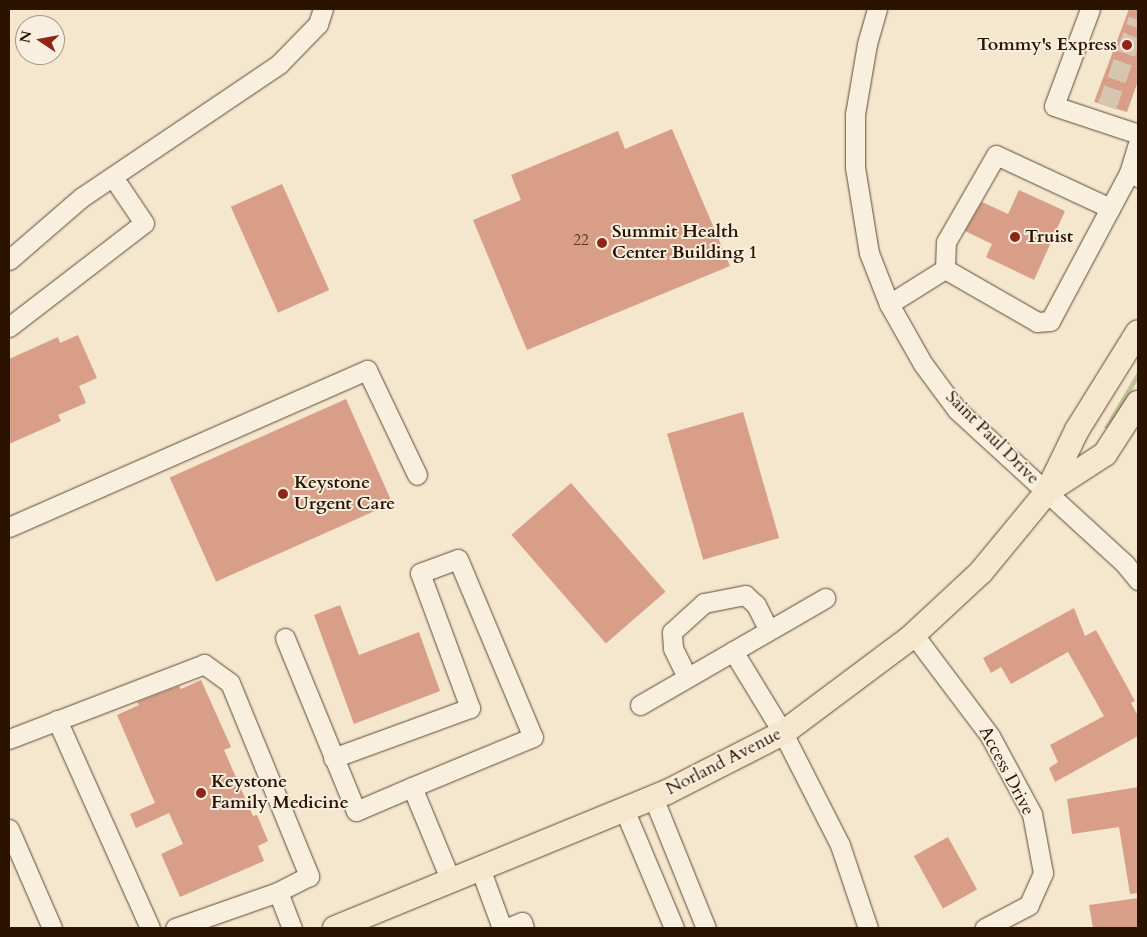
<!DOCTYPE html>
<style>
body{margin:0}
#map{position:relative;width:1147px;height:937px;overflow:hidden;background:#f5e6ce;font-family:Cardo,serif}
div>[style]{position:absolute}
[style*='--x']{left:calc(var(--x)*1px);top:calc(var(--y)*1px);width:calc(var(--w)*1px);rotate:calc(var(--a)*1deg)}
.green>*{inset:0;background:#c0c495}
.building>*{inset:0;background:#d89e88;transform-origin:0 0}
.minor-tunnel>*{height:19px;margin-top:-9.5px;transform-origin:0;background:repeating-linear-gradient(90deg,#d7c6af 0 19px,transparent 0 28px)}
.roads{filter:drop-shadow(0 0 1px #5e4834) drop-shadow(0 0 1px #5e4834)}
.minor>*{height:19px;margin:-9.5px;padding:0 9.5px;transform-origin:9.5px;border-radius:9.5px;background:#f8efdf}
.major>*{height:24px;margin:-12px;padding:0 12px;transform-origin:12px;border-radius:12px;background:#f5e6ce}
.dots>*{width:14px;height:14px;translate:-50% -50%;box-sizing:border-box;border:2px solid #f8efdf;border-radius:50%}
span{translate:-50% -50%;white-space:nowrap;text-align:center;line-height:1.15;-webkit-text-stroke:4px #f8efdf;paint-order:stroke}
.number-label{font-size:15px;color:#573622}
.number-label span{-webkit-text-stroke-width:0}
.poi-label{font-size:18px;color:#2c1300;font-weight:700}
.right{translate:-100% -50%;text-align:right}
.left{translate:0 -50%;text-align:left}
.street-label{font-size:18px;color:#2c1300}
.frame{position:absolute;inset:0;border:10px solid #2c1300;pointer-events:none}
.north{position:absolute;left:15px;top:15px;width:50px;height:50px;box-sizing:border-box;background:#f8efdf;border:1px solid #a69786;border-radius:50%;rotate:282deg;font-size:14px;font-weight:700;line-height:20px;text-align:center;color:#2c1300}
.north::after{content:'';display:block;margin:auto;width:18px;height:22px;background:#8f2418;clip-path:polygon(50% 0,100% 100%,50% 72%,0 100%)}
</style>
<div id="map">
<div class="green">
<i style="clip-path:polygon(1138px 371px,1138px 380px,1110px 428px,1104px 428px)"></i>
</div>
<div class="building">
<i style="clip-path:polygon(1129px 9px,1138px 9px,1138px 81px,1127px 112px,1094px 102px)"></i>
<i style="clip-path:polygon(672px 129px,730px 266px,527px 350px,473px 220px,521px 200px,511px 175px,618px 131px,625px 149px)"></i>
<i style="left:282px;top:184px;width:116px;height:56px;rotate:66deg"></i>
<i style="clip-path:polygon(1019px 190px,1065px 211px,1034px 280px,986px 257px,992px 244px,965px 231px,982px 202px,1008px 214px)"></i>
<i style="clip-path:polygon(78px 335px,97px 378px,79px 386px,86px 403px,58px 415px,61px 421px,9px 444px,9px 359px,58px 337px,60px 343px)"></i>
<i style="left:346px;top:399px;width:114px;height:193px;rotate:66deg"></i>
<i style="left:743px;top:412px;width:131px;height:79px;rotate:74deg"></i>
<i style="left:571px;top:483px;width:144px;height:79px;rotate:49deg"></i>
<i style="clip-path:polygon(340px 605px,359px 655px,419px 632px,440px 691px,354px 724px,314px 615px)"></i>
<i style="clip-path:polygon(1074px 608px,1085px 636px,1096px 630px,1135px 701px,1131px 703px,1138px 716px,1138px 736px,1055px 782px,1049px 768px,1058px 762px,1050px 745px,1104px 716px,1068px 652px,1011px 684px,1001px 667px,991px 673px,983px 658px)"></i>
<i style="clip-path:polygon(201px 680px,231px 747px,224px 750px,253px 816px,257px 815px,268px 841px,258px 846px,264px 861px,180px 897px,161px 854px,183px 844px,169px 813px,136px 828px,130px 814px,155px 803px,117px 715px,139px 705px,137px 702px,179px 686px,181px 689px)"></i>
<i style="clip-path:polygon(1138px 787px,1138px 893px,1130px 894px,1119px 827px,1072px 834px,1067px 799px)"></i>
<i style="left:948px;top:837px;width:60px;height:39px;rotate:61deg"></i>
<i style="clip-path:polygon(1138px 898px,1138px 928px,1093px 928px,1089px 905px)"></i>
</div>
<div class="minor-tunnel">
<i style="--x:1107;--y:106;--w:92;--a:-70.4"></i>
</div>
<div class="roads">
<div class="minor">
<i style="--x:877;--y:9;--w:36;--a:106"></i>
<i style="--x:867;--y:44;--w:71;--a:99.7"></i>
<i style="--x:855;--y:114;--w:53;--a:90"></i>
<i style="--x:855;--y:167;--w:87;--a:80.8"></i>
<i style="--x:869;--y:253;--w:55;--a:68.6"></i>
<i style="--x:889;--y:304;--w:69;--a:60.5"></i>
<i style="--x:923;--y:364;--w:57;--a:53.5"></i>
<i style="--x:957;--y:410;--w:228;--a:42.5"></i>
<i style="--x:1125;--y:564;--w:21;--a:51"></i>
<i style="--x:1090;--y:9;--w:103;--a:110.4"></i>
<i style="--x:1054;--y:106;--w:89;--a:18.4"></i>
<i style="--x:1129;--y:173;--w:30;--a:-73"></i>
<i style="--x:9;--y:260;--w:96;--a:-40.8"></i>
<i style="--x:82;--y:197;--w:238;--a:-34"></i>
<i style="--x:279;--y:64;--w:56;--a:-45.7"></i>
<i style="--x:318;--y:24;--w:16;--a:-72"></i>
<i style="--x:945;--y:269;--w:27;--a:-88"></i>
<i style="--x:946;--y:242;--w:100;--a:-60.1"></i>
<i style="--x:996;--y:155;--w:126;--a:24.9"></i>
<i style="--x:889;--y:304;--w:66;--a:-32"></i>
<i style="--x:945;--y:269;--w:106;--a:29.9"></i>
<i style="--x:1037;--y:322;--w:13;--a:-4"></i>
<i style="--x:1050;--y:321;--w:168;--a:-61.9"></i>
<i style="--x:1129;--y:173;--w:10;--a:24"></i>
<i style="--x:9;--y:327;--w:170;--a:-37.6"></i>
<i style="--x:144;--y:223;--w:55;--a:-124"></i>
<i style="--x:9;--y:527;--w:391;--a:-23.7"></i>
<i style="--x:367;--y:370;--w:116;--a:64.5"></i>
<i style="--x:914;--y:635;--w:126;--a:53"></i>
<i style="--x:990;--y:736;--w:89;--a:61.7"></i>
<i style="--x:1032;--y:814;--w:60;--a:79.4"></i>
<i style="--x:1043;--y:873;--w:35;--a:114"></i>
<i style="--x:1029;--y:905;--w:50;--a:152.4"></i>
<i style="--x:285;--y:638;--w:187;--a:67.7"></i>
<i style="--x:356;--y:811;--w:61;--a:-23.2"></i>
<i style="--x:733;--y:651;--w:96;--a:58.6"></i>
<i style="--x:783;--y:733;--w:126;--a:63"></i>
<i style="--x:840;--y:845;--w:88;--a:71.4"></i>
<i style="--x:687;--y:677;--w:32;--a:-116"></i>
<i style="--x:673;--y:648;--w:16;--a:-94"></i>
<i style="--x:672;--y:632;--w:43;--a:-42.2"></i>
<i style="--x:704;--y:603;--w:42;--a:-11"></i>
<i style="--x:745;--y:595;--w:15;--a:42"></i>
<i style="--x:756;--y:605;--w:28;--a:63"></i>
<i style="--x:640;--y:705;--w:214;--a:-30"></i>
<i style="--x:57;--y:720;--w:228;--a:65.9"></i>
<i style="--x:9;--y:739;--w:209;--a:-21"></i>
<i style="--x:204;--y:664;--w:32;--a:36"></i>
<i style="--x:230;--y:683;--w:209;--a:67.7"></i>
<i style="--x:309;--y:876;--w:35;--a:153"></i>
<i style="--x:278;--y:892;--w:109;--a:160.7"></i>
<i style="--x:333;--y:758;--w:146;--a:-20.1"></i>
<i style="--x:470;--y:708;--w:144;--a:-110.3"></i>
<i style="--x:420;--y:573;--w:40;--a:-20.2"></i>
<i style="--x:458;--y:559;--w:193;--a:67.2"></i>
<i style="--x:533;--y:737;--w:131;--a:157.5"></i>
<i style="--x:412;--y:787;--w:102;--a:67.5"></i>
<i style="--x:653;--y:797;--w:141;--a:68"></i>
<i style="--x:624;--y:809;--w:129;--a:67.2"></i>
<i style="--x:9;--y:829;--w:108;--a:66.5"></i>
<i style="--x:480;--y:868;--w:64;--a:69.9"></i>
<i style="--x:278;--y:892;--w:39;--a:69"></i>
<i style="--x:507;--y:928;--w:16;--a:-22"></i>
<i style="--x:522;--y:922;--w:6;--a:72"></i>
</div>
<div class="major">
<i style="--x:1048;--y:491;--w:68;--a:-33"></i>
<i style="--x:1105;--y:454;--w:61;--a:-57.1"></i>
<i style="--x:335;--y:928;--w:359;--a:-22.3"></i>
<i style="--x:667;--y:792;--w:130;--a:-27"></i>
<i style="--x:783;--y:733;--w:159;--a:-36.8"></i>
<i style="--x:910;--y:638;--w:97;--a:-42.9"></i>
<i style="--x:981;--y:572;--w:104;--a:-50.5"></i>
<i style="--x:1047;--y:492;--w:69;--a:-64.2"></i>
<i style="--x:1077;--y:430;--w:115;--a:-58.1"></i>
</div>
</div>
<div class="dots">
<i style="left:1127px;top:45px;background:#8f2418"></i>
<i style="left:1015px;top:237px;background:#8f2418"></i>
<i style="left:602px;top:243px;background:#8f2418"></i>
<i style="left:283px;top:494px;background:#8f2418"></i>
<i style="left:201px;top:793px;background:#8f2418"></i>
</div>
<div class="number-label">
<span style="left:581px;top:241px">22</span>
</div>
<div class="poi-label">
<span class="right" style="left:1117px;top:45px">Tommy's Express</span>
<span class="left" style="left:612px;top:243px">Summit Health<br>Center Building 1</span>
<span class="left" style="left:1025px;top:237px">Truist</span>
<span class="left" style="left:294px;top:494px">Keystone<br>Urgent Care</span>
<span class="left" style="left:211px;top:793px">Keystone<br>Family Medicine</span>
</div>
<div class="street-label">
<span style="left:992px;top:438px;rotate:45deg">Saint Paul Drive</span>
<span style="left:724px;top:762px;rotate:-27deg">Norland Avenue</span>
<span style="left:1006px;top:771px;rotate:62deg">Access Drive</span>
</div>
<div class="frame"></div>
<div class="north">N</div>
</div>
